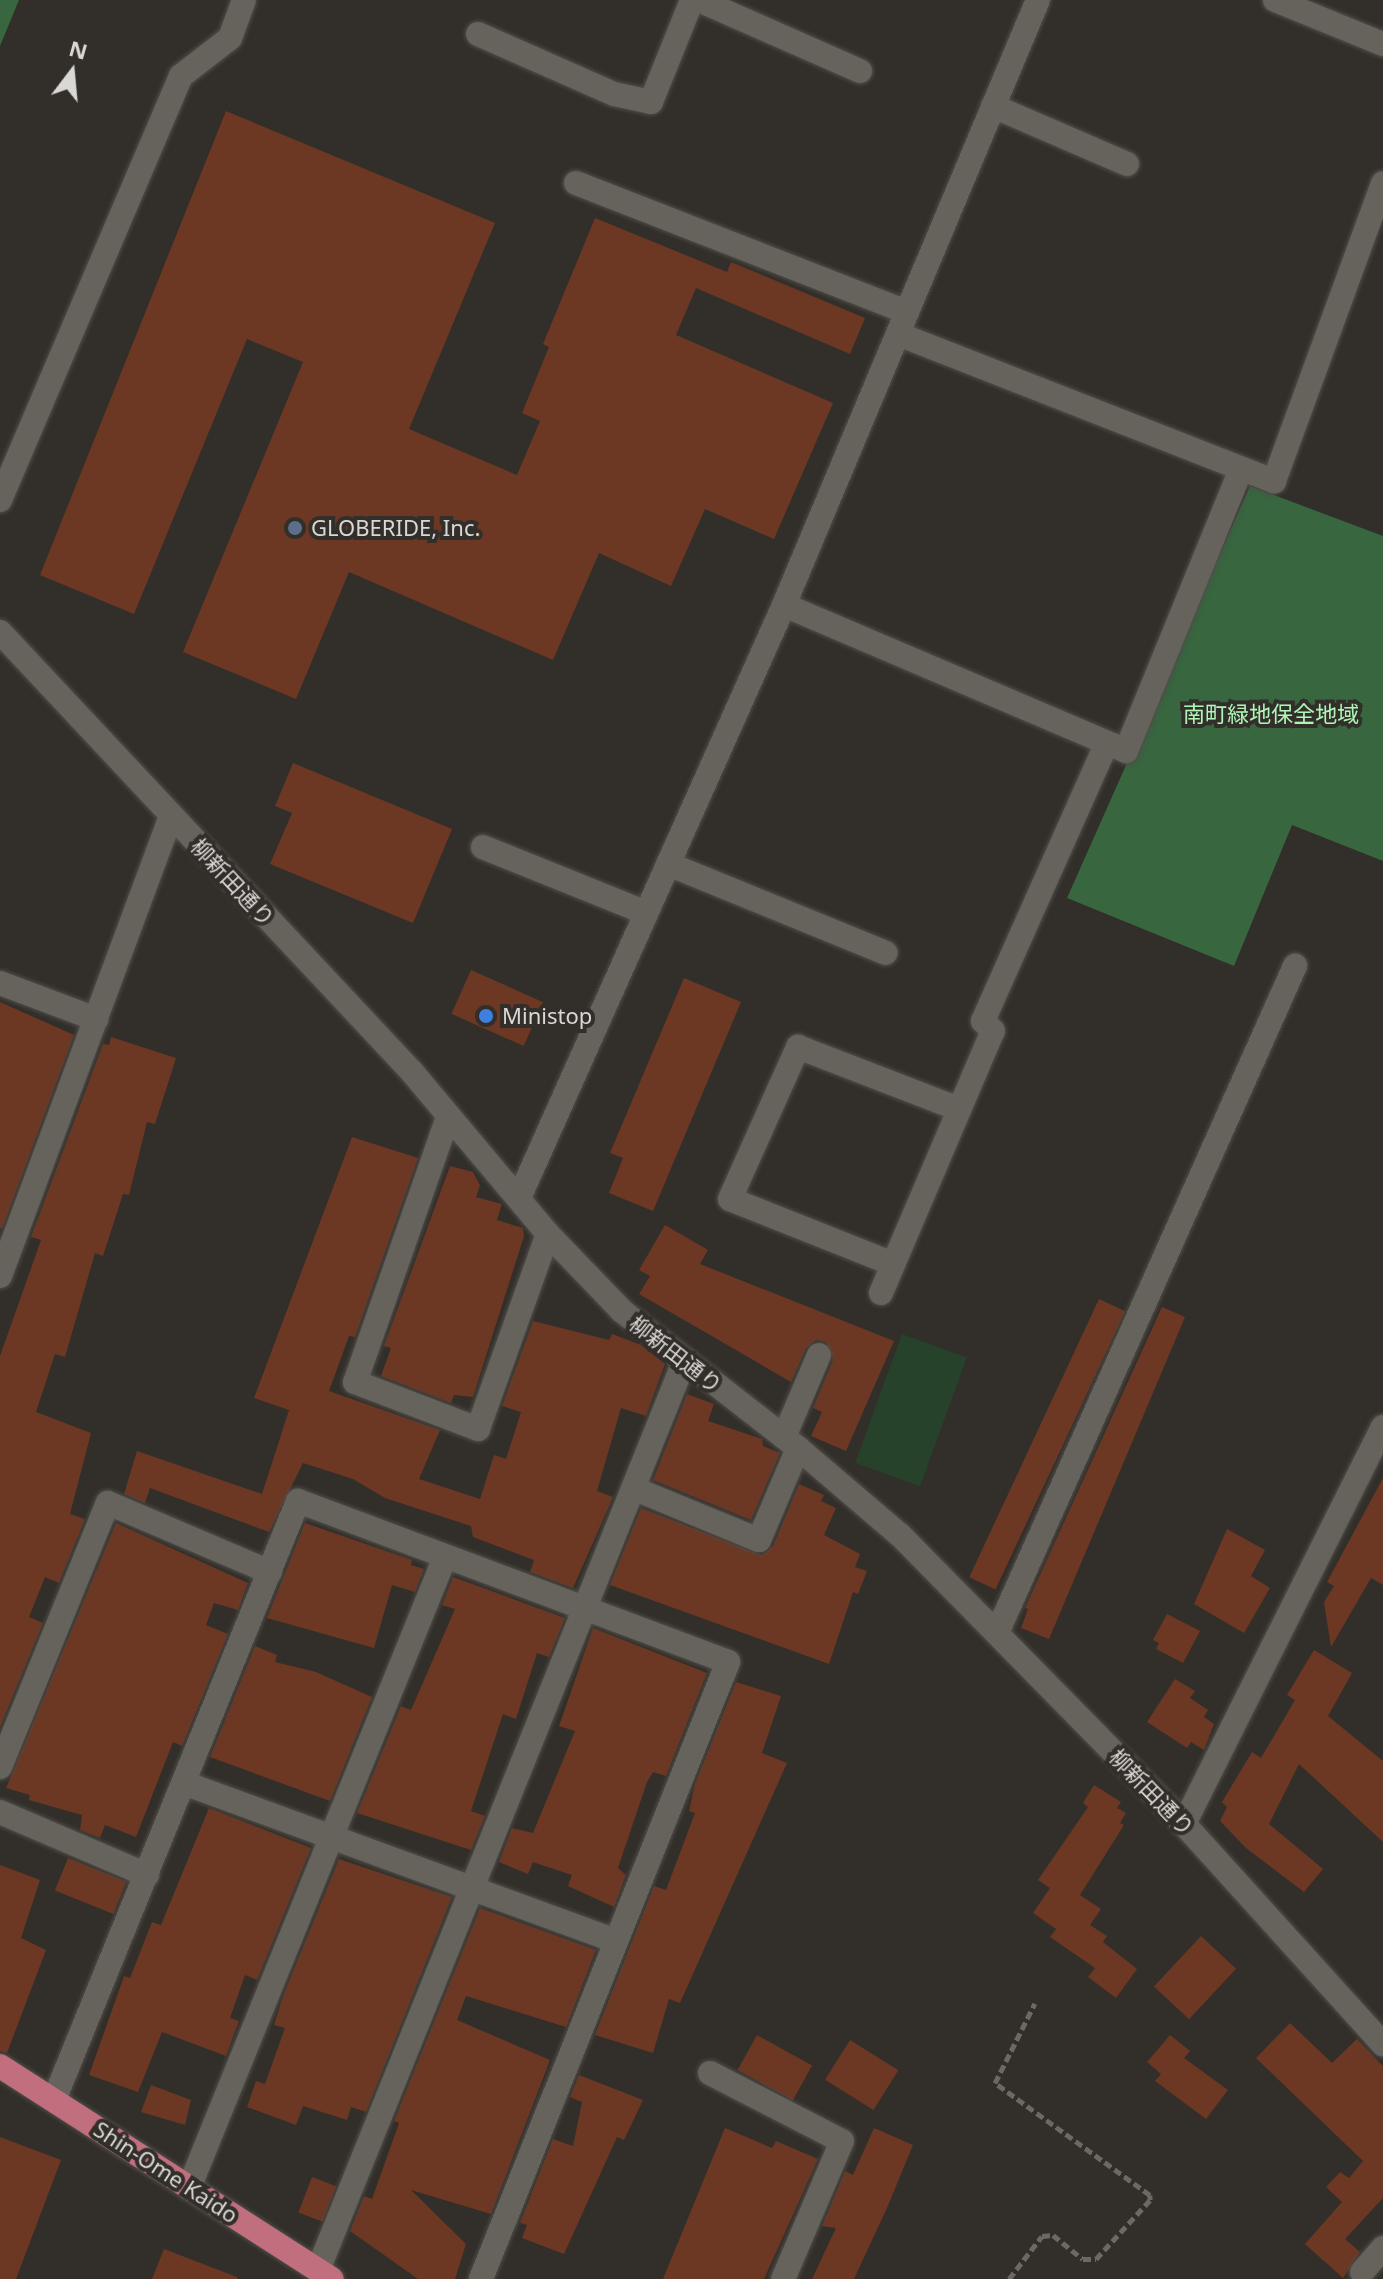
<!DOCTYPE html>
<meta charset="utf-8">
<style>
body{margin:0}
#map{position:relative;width:1383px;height:2279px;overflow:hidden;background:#322e29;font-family:"Noto Sans","Noto Sans JP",sans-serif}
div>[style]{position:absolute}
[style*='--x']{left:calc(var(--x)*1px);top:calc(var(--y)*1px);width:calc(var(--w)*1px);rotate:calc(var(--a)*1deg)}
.green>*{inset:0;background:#27422b;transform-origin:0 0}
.forest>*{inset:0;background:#37663f}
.building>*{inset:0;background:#6c3824;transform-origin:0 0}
.path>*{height:5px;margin-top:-2.5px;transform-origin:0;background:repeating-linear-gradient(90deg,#6c6864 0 8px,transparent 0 12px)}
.roads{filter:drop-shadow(0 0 2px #4f4d49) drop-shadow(0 0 2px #4f4d49)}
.minor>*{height:24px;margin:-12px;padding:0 12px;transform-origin:12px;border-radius:12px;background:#66625c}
.major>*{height:24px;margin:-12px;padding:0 12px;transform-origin:12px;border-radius:12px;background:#c16f7e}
.dots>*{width:22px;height:22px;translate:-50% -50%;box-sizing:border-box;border:4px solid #322e29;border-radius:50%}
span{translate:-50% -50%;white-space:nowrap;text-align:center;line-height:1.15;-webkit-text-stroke:8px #322e29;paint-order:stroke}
.poi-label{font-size:22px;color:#dad8d5}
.left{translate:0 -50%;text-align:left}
.park-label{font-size:22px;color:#aef6b7}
.street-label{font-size:22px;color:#dad8d5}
.north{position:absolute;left:32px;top:32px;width:80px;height:80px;-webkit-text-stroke:6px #322e29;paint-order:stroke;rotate:16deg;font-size:22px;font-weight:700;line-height:32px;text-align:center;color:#dad8d5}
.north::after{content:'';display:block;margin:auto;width:28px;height:36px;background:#dad8d5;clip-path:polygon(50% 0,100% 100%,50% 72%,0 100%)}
</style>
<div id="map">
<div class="green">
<i style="left:902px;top:1334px;width:69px;height:137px;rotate:20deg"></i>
</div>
<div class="forest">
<i style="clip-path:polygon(0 0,19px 0,0 46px)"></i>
<i style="clip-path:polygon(1250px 486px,1383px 536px,1383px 861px,1292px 825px,1234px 966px,1067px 898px)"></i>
</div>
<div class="building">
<i style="clip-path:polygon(226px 111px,495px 223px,409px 429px,517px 475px,540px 421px,522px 413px,549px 347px,543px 344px,595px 218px,727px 272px,731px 262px,865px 318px,850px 354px,696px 288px,676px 335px,833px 403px,774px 539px,705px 509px,671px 586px,599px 553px,553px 660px,349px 572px,296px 699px,183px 652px,303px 362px,247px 339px,134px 614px,40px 575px)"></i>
<i style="clip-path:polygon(293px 763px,452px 829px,413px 923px,270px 864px,292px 813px,275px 806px)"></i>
<i style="left:471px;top:970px;width:79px;height:48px;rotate:24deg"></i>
<i style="clip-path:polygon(684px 978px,741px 1002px,653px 1211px,609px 1193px,623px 1158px,610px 1153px)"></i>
<i style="clip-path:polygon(0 1002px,74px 1035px,2px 1229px,0 1228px)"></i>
<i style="clip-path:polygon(111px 1037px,176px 1058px,155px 1124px,147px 1122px,129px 1195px,123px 1194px,103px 1256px,95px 1253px,65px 1357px,55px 1354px,36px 1412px,91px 1433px,70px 1514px,85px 1519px,59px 1583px,45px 1577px,29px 1617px,43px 1623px,0 1727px,0 1356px,41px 1240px,31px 1237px,103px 1044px,109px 1045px)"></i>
<i style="clip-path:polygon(352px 1137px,418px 1158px,355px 1337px,349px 1336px,329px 1391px,440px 1430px,419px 1479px,480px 1499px,494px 1455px,506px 1459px,521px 1412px,502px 1406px,533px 1321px,609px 1340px,612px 1334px,641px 1345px,665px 1364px,646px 1416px,621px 1408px,597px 1491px,613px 1497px,573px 1588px,530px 1572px,534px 1560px,473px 1537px,471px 1526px,385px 1498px,353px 1479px,303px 1463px,269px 1532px,150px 1488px,145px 1503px,124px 1494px,137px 1451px,262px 1494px,289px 1410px,254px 1398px)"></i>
<i style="clip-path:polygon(450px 1166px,473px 1172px,480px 1185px,476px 1197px,502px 1204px,497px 1220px,523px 1228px,524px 1236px,473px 1397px,454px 1395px,451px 1403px,381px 1376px,391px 1348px,384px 1346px)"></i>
<i style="clip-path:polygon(665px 1225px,708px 1250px,700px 1264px,894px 1341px,846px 1451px,811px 1436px,822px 1412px,813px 1408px,833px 1360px,826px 1342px,816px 1340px,806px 1348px,785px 1396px,791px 1382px,639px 1294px,650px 1276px,639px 1270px)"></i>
<i style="left:1099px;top:1299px;width:29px;height:307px;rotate:25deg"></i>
<i style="clip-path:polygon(1162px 1307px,1185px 1317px,1049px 1639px,1021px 1628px,1028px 1609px,1025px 1608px)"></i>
<i style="clip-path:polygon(687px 1394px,714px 1404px,708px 1421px,762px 1439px,763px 1446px,780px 1453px,751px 1520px,653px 1480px)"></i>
<i style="clip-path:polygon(1383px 1478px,1383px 1585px,1371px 1578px,1331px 1647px,1324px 1602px,1334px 1586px,1327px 1582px)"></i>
<i style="clip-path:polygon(799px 1484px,824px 1495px,821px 1501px,836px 1508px,824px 1535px,860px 1554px,855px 1567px,867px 1571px,858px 1594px,853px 1592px,829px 1664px,610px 1585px,641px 1508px,762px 1555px,773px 1546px)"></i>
<i style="clip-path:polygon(116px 1523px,248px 1583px,238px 1610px,214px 1603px,206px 1625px,228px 1634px,182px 1746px,173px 1742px,136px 1837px,105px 1825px,100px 1838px,80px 1830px,82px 1815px,29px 1800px,30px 1795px,6px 1788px)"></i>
<i style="clip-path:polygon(305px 1523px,412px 1560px,411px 1565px,424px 1569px,415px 1592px,392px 1585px,374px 1648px,267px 1618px)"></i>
<i style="clip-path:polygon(1227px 1529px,1265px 1550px,1251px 1576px,1270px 1588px,1244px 1633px,1194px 1604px)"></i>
<i style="clip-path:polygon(453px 1577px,565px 1618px,549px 1657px,537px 1653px,516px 1719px,503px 1714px,471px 1811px,485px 1816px,471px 1850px,357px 1813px,401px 1706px,411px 1710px,455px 1609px,442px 1605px)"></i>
<i style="clip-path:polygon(1167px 1614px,1200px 1631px,1183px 1663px,1156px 1649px,1159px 1643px,1153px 1640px)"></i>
<i style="clip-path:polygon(593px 1628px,707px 1673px,666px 1776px,653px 1772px,647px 1782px,618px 1868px,626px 1875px,614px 1907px,568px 1886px,572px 1875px,533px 1862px,528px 1874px,499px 1862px,512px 1828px,533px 1833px,575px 1731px,559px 1726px)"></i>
<i style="clip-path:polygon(255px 1646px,277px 1655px,275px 1662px,316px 1672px,372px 1697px,330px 1801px,210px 1757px)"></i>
<i style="clip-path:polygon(1314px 1650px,1352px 1673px,1328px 1716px,1383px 1761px,1383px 1842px,1299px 1764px,1269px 1824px,1323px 1869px,1304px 1892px,1246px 1848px,1220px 1821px,1227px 1807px,1222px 1802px,1252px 1752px,1261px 1758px,1295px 1700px,1287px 1695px)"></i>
<i style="clip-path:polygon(1175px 1679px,1195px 1691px,1190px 1698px,1208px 1710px,1204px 1717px,1214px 1724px,1204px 1750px,1191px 1742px,1187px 1748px,1147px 1722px)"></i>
<i style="clip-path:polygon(736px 1682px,781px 1696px,762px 1753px,787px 1763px,680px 2003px,669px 1999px,653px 2053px,595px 2035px,654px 1886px,666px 1890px,695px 1813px,689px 1811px,695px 1784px)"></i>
<i style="clip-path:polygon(1094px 1785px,1121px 1802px,1117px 1808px,1126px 1813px,1120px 1823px,1124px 1825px,1080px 1895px,1101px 1909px,1090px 1925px,1107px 1936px,1103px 1942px,1137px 1969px,1116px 1998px,1088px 1977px,1095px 1968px,1050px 1937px,1056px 1929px,1033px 1913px,1050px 1888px,1038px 1880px,1088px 1807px,1083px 1803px)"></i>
<i style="clip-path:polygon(209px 1808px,311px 1848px,257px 1980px,245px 1975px,230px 2018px,239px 2021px,226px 2056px,162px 2032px,138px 2092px,89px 2075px,124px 1976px,130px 1978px,152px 1922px,161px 1925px)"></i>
<i style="left:68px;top:1858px;width:63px;height:35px;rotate:22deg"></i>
<i style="clip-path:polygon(339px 1859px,452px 1897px,366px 2112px,351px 2107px,347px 2120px,303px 2106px,296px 2125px,247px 2107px,256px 2081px,265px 2084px,285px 2028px,274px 2025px,283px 1996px)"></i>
<i style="clip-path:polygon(0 1865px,40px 1880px,21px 1938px,46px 1950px,7px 2053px,0 2051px)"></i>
<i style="clip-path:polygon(480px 1908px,596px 1950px,566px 2027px,466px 1996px,457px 2020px,550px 2060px,491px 2214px,411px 2190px,466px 2244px,455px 2279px,418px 2279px,350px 2231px,364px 2196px,372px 2199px,399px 2123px,394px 2121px)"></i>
<i style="left:1201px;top:1936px;width:48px;height:69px;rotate:43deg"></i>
<i style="clip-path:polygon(1290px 2023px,1332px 2063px,1357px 2039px,1383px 2066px,1383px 2198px,1345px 2239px,1360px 2252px,1343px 2278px,1305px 2244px,1342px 2202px,1326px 2187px,1340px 2172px,1349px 2178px,1363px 2161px,1256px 2058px)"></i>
<i style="left:757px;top:2035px;width:63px;height:40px;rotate:29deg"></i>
<i style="clip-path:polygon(1170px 2035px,1190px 2051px,1184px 2058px,1228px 2090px,1206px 2119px,1155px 2081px,1161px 2074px,1147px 2062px)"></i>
<i style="left:850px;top:2040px;width:57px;height:47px;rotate:32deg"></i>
<i style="clip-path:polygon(579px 2075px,643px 2100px,624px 2140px,617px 2137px,564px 2254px,522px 2238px,527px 2225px,520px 2223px,553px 2139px,573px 2146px,582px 2102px,570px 2097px)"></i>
<i style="clip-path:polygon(151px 2085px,191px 2100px,185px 2125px,141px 2112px)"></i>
<i style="clip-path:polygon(725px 2128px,772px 2148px,776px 2141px,818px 2159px,764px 2279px,663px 2279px)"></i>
<i style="clip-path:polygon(874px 2128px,913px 2145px,887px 2208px,854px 2279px,812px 2279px,836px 2228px,822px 2226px,845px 2171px,853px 2175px)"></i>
<i style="clip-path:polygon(0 2137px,61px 2160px,16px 2279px,0 2279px)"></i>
<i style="left:312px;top:2177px;width:26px;height:38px;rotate:21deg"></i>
<i style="clip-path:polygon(164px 2249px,237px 2277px,237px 2279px,152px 2279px)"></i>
</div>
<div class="path">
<i style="--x:1009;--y:2279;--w:54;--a:-52.5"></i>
<i style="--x:1042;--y:2236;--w:11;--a:-5"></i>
<i style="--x:1053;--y:2235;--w:38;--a:39"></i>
<i style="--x:1083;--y:2259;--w:13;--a:0"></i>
<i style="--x:1096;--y:2259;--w:80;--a:-47.5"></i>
<i style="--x:1150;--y:2200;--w:5;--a:-90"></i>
<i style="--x:1150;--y:2195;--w:191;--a:-144.1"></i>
<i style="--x:995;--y:2083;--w:89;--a:-63.4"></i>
</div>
<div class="roads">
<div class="minor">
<i style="--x:699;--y:0;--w:176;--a:23.8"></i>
<i style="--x:1275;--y:0;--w:117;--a:22.2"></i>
<i style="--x:478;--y:34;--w:149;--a:23.8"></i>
<i style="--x:614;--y:94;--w:38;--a:12"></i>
<i style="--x:651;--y:102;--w:110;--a:-68.1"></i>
<i style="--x:993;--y:106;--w:146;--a:23.4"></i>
<i style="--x:576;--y:183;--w:355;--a:21.3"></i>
<i style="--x:898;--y:334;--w:404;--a:21.4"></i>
<i style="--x:1274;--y:481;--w:317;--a:-69.9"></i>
<i style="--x:0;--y:500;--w:461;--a:-66.9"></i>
<i style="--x:181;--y:76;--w:62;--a:-37.8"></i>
<i style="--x:230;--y:38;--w:40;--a:-69.8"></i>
<i style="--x:784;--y:605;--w:372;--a:23.1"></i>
<i style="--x:1126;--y:751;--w:305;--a:-67.8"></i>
<i style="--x:0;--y:632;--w:603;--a:46.88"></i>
<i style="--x:412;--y:1072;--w:212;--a:50"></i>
<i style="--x:548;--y:1234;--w:107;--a:46.1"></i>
<i style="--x:622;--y:1311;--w:223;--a:37.9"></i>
<i style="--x:798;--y:1448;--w:134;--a:40.5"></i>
<i style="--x:900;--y:1535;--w:405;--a:45.5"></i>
<i style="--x:1184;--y:1824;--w:297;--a:47.9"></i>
<i style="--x:483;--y:847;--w:176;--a:22"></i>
<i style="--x:668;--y:864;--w:235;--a:22.2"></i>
<i style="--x:0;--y:983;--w:103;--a:20.6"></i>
<i style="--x:448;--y:1117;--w:281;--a:109.3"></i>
<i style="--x:355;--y:1382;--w:132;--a:20.9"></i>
<i style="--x:478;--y:1429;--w:207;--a:-70.3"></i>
<i style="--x:519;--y:1198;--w:650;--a:-65.92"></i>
<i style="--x:784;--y:605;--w:656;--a:-67.23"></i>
<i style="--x:893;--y:1264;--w:175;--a:-158.3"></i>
<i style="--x:730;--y:1199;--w:167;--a:-65.9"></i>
<i style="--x:798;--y:1047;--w:173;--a:21.1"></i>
<i style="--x:0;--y:1276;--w:490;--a:-69.6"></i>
<i style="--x:881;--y:1293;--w:285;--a:-66.9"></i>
<i style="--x:993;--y:1031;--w:14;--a:-135"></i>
<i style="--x:983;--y:1021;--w:304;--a:-66"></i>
<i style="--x:784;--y:1437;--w:89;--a:-66.9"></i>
<i style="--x:635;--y:1489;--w:134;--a:22.4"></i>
<i style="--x:759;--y:1540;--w:100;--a:-67"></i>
<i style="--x:997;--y:1633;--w:731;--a:-65.93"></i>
<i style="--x:0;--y:1767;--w:285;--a:-67.8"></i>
<i style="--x:108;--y:1503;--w:176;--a:23.1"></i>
<i style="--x:184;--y:1783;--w:459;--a:20.1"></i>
<i style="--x:0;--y:1812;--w:160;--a:23.2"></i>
<i style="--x:1184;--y:1824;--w:444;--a:-63.4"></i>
<i style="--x:710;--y:2073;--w:148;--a:27.3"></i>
<i style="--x:842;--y:2141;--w:150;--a:113.1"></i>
<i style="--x:54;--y:2100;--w:647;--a:-67.84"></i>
<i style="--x:298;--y:1501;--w:459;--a:20.5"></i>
<i style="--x:728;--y:1662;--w:665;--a:111.82"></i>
<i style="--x:189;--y:2188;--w:681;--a:-67.92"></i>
<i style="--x:318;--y:2270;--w:979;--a:-68.05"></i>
<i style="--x:1362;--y:2272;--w:32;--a:-49"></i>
</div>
<div class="major">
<i style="--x:0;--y:2066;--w:394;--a:32.7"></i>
</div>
</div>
<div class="dots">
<i style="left:295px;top:528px;background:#5c6f8a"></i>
<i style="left:486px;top:1016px;background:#3f7fe0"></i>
</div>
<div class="poi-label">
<span class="left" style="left:311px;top:528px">GLOBERIDE, Inc.</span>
<span class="left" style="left:502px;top:1016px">Ministop</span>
</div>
<div class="park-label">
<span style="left:1271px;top:714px">南町緑地保全地域</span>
</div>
<div class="street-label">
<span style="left:233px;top:882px;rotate:47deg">柳新田通り</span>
<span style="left:676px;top:1354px;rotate:38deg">柳新田通り</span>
<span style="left:1152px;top:1792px;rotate:46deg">柳新田通り</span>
<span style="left:166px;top:2172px;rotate:33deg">Shin-Ome Kaido</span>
</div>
<div class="north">N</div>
</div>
